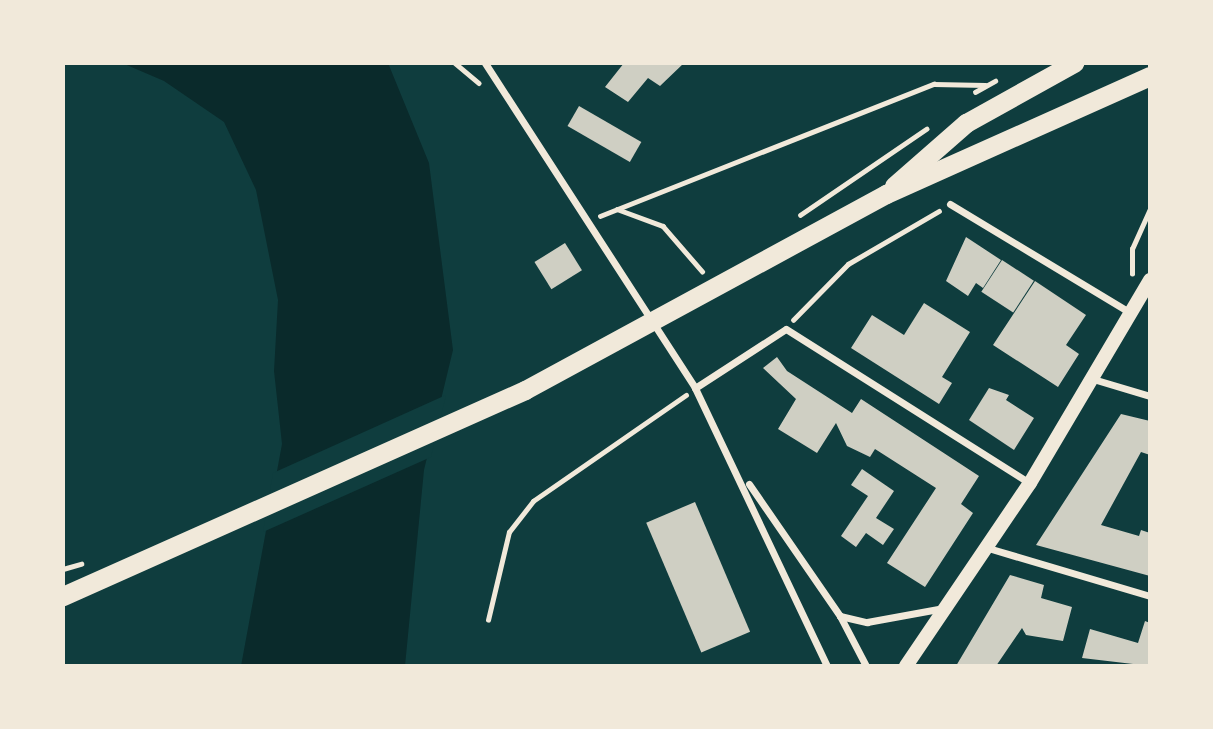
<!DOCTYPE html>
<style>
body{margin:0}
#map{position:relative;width:1213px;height:729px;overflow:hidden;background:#0f3d3e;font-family:Spectral,serif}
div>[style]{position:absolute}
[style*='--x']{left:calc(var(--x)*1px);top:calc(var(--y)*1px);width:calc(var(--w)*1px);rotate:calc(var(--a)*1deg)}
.water>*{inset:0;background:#0a2a2b}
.pier>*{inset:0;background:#0f3d3e}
.building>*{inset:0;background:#cfcfc3;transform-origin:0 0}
.path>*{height:4.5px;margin:-2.25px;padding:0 2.25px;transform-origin:2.25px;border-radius:2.25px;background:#f1e9da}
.minor>*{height:7px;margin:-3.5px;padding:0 3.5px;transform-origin:3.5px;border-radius:3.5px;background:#f1e9da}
.secondary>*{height:14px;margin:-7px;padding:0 7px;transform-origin:7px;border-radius:7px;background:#f1e9da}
.trunk>*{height:19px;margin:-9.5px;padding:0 9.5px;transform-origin:9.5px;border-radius:9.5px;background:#f1e9da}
span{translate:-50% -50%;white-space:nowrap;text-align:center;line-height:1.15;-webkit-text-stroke:7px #f1e9da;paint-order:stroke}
.frame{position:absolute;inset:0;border:65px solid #f1e9da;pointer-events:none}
</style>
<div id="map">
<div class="water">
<i style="clip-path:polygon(122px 63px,388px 63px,429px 163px,453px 350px,424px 470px,405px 666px,241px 666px,282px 444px,274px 371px,278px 300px,256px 190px,224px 122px,164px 81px)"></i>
</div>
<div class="pier">
<i style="clip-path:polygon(446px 395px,431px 457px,263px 532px,273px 473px)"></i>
</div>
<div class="building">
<i style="clip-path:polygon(624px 63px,684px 63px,660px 86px,648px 78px,628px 102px,605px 87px)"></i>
<i style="left:579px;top:106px;width:72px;height:23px;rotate:30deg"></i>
<i style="clip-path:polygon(966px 237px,1001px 260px,983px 288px,976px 283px,968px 296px,946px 281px)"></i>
<i style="left:565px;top:243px;width:32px;height:36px;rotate:58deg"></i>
<i style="left:1002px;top:260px;width:38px;height:38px;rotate:33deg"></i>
<i style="clip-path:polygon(1035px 281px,1086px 315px,1066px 345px,1079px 354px,1058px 387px,993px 345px)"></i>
<i style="clip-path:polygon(924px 303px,970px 332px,942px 377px,952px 383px,939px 404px,851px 348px,872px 315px,904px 335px)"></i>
<i style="clip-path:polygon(777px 357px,787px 371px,852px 413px,861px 399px,979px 476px,961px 504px,973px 513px,925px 587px,887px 563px,936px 488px,875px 449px,870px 457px,847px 446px,836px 423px,817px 453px,778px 429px,796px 399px,763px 368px)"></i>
<i style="clip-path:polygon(989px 388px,1009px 395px,1006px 400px,1034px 418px,1014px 450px,969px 420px)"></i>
<i style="clip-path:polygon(1121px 414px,1150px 421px,1150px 455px,1141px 452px,1101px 525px,1139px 536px,1141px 530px,1150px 533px,1150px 576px,1036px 545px)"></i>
<i style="clip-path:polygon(862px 469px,894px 491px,876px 518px,894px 529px,883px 545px,866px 533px,856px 547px,841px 536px,868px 496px,851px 485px)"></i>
<i style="left:695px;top:502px;width:141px;height:53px;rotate:67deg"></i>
<i style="clip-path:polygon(1010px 575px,1044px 585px,1041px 598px,1072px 607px,1063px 641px,1026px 635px,1022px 628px,996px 666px,956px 666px)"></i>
<i style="clip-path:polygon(1145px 621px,1150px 623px,1150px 666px,1082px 658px,1090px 629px,1138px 643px)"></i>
</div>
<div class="path">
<i style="--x:455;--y:63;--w:31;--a:40"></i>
<i style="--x:975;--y:92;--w:23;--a:-29"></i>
<i style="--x:617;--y:209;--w:49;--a:20.3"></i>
<i style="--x:663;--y:226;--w:60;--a:49.1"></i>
<i style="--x:800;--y:215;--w:153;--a:-34.3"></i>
<i style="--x:600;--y:216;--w:359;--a:-21.6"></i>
<i style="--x:934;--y:84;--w:51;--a:1.1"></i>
<i style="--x:1132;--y:274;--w:25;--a:-90"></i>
<i style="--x:1132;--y:249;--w:44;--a:-65.8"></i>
<i style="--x:793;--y:320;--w:78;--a:-45.5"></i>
<i style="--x:848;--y:264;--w:105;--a:-30.2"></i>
<i style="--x:63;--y:569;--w:19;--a:-16"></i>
<i style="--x:488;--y:620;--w:90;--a:-76.6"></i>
<i style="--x:509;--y:532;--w:39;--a:-52"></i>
<i style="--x:533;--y:501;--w:186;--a:-34.7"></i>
</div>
<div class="minor">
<i style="--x:485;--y:63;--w:387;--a:57.1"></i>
<i style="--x:695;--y:388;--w:308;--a:64.6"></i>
<i style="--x:950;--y:204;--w:213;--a:31.1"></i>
<i style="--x:1093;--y:379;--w:59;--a:16.6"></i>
<i style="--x:695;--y:388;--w:108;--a:-33"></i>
<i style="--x:786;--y:329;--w:289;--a:32.3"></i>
<i style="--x:749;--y:484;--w:160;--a:55.4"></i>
<i style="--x:840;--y:616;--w:56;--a:62.5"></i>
<i style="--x:988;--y:548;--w:169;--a:16.5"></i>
<i style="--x:840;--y:616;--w:28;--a:13"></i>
<i style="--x:867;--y:622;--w:78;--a:-10.3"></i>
</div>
<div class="secondary">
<i style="--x:906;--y:666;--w:221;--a:-55.9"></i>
<i style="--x:1030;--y:483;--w:236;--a:-59.4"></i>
</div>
<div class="trunk">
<i style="--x:894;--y:186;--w:96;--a:-41.2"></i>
<i style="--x:966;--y:123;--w:124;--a:-29.1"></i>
<i style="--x:63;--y:596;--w:506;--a:-24.03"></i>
<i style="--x:525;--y:390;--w:411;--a:-28.5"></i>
<i style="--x:886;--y:194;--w:289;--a:-24.1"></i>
</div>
<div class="frame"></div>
</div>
